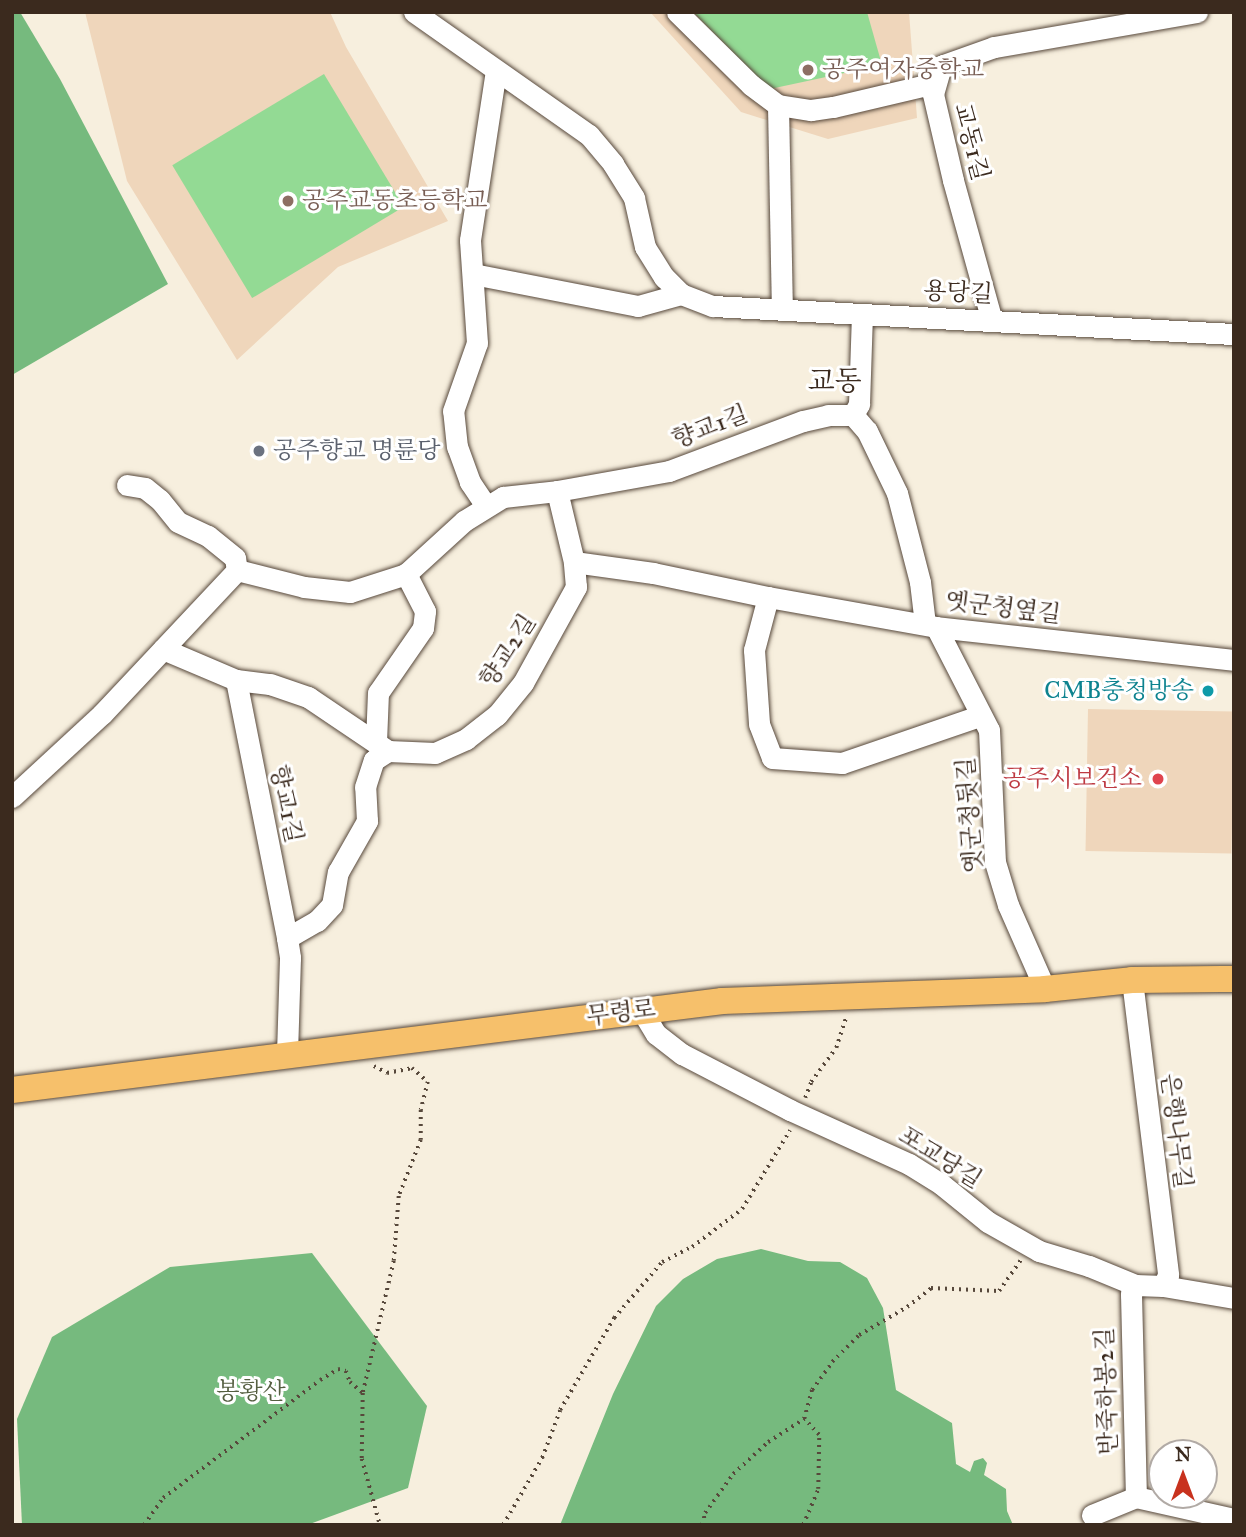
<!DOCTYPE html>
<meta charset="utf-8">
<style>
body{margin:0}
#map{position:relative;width:1246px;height:1537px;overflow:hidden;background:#f7efde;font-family:"IM FELL Great Primer","Noto Serif KR",serif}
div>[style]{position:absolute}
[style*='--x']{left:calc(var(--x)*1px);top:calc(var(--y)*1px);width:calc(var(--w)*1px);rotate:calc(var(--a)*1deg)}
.built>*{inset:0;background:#efd6bb;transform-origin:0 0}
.green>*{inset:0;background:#93da94;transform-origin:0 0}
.forest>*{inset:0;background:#76ba7e}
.path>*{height:3.5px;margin-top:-1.75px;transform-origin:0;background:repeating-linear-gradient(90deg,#57483b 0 2px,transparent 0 7px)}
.roads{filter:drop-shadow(0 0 2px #57483b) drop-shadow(0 0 2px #57483b)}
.minor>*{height:21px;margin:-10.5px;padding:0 10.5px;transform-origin:10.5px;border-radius:10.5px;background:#fff}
.major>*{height:26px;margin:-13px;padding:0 13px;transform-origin:13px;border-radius:13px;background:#f6c06b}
.dots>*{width:19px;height:19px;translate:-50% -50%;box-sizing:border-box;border:4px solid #fff;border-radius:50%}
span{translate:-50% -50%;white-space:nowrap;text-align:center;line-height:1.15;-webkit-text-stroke:6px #fff;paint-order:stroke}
.education-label{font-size:24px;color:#785e54}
.left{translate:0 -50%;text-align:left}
.street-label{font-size:24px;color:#3b2a1e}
.worship-label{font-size:24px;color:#5b616d}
.culture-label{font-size:24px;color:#0d838f}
.right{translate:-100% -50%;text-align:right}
.health-label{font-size:24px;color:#be3a42}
.park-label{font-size:24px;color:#555f41}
.quarter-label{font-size:28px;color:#3b2a1e}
.frame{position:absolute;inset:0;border:14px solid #3b2a1e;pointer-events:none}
.north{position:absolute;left:1148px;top:1439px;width:70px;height:70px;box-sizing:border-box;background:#fff;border:2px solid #b1aaa5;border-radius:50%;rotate:0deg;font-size:19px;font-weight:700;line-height:28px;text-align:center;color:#3b2a1e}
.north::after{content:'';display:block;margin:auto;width:24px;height:32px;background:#c8321e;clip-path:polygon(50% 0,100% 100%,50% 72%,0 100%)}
</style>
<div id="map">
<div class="built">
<i style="clip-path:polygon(85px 12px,330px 12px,346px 47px,448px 221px,338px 267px,237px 360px,127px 181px)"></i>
<i style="clip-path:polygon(650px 12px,909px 12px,917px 118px,828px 139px,741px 112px)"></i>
<i style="left:1088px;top:709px;width:146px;height:142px;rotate:1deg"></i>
</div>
<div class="green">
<i style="clip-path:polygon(693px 12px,867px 12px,882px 65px,770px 89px)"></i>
<i style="left:324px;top:74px;width:155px;height:177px;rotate:59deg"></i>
</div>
<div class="forest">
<i style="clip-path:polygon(12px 12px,20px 12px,60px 79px,168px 284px,12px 375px)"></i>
<i style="clip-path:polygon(761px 1249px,808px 1261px,840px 1262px,867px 1278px,883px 1308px,896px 1390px,952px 1423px,956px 1464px,970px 1472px,974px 1461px,983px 1458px,987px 1463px,984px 1475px,1006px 1489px,1007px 1511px,1013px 1525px,560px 1525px,613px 1394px,656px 1306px,683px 1279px,717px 1259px)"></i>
<i style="clip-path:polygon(312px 1253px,427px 1406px,408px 1488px,307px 1525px,22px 1525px,17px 1419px,52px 1337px,170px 1267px)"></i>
</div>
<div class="path">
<i style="--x:374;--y:1066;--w:15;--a:28"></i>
<i style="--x:387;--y:1073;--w:25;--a:-11"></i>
<i style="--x:412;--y:1068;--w:21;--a:41"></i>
<i style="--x:428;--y:1082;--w:29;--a:104"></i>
<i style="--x:421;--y:1110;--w:30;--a:90"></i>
<i style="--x:421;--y:1140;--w:60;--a:111.4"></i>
<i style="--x:399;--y:1196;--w:65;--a:94.4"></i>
<i style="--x:394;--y:1261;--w:136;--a:103.2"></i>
<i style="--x:363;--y:1393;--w:66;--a:90.9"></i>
<i style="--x:362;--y:1459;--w:68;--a:74.7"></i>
<i style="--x:805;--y:1098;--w:17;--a:-69"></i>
<i style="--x:811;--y:1082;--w:42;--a:-53.7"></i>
<i style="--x:836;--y:1048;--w:32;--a:-72"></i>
<i style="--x:144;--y:1525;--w:33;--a:-55"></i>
<i style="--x:163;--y:1498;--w:196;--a:-36.9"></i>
<i style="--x:320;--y:1380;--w:21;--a:-31"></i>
<i style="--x:338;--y:1369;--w:8;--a:14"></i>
<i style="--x:346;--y:1371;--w:12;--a:70"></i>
<i style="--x:350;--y:1382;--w:17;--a:40"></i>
<i style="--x:503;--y:1525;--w:78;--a:-59.8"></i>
<i style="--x:542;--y:1458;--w:51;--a:-69.4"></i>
<i style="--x:560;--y:1410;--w:107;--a:-59.6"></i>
<i style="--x:614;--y:1318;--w:74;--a:-49.4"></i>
<i style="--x:662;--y:1262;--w:34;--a:-27"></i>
<i style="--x:692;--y:1247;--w:63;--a:-37.2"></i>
<i style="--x:742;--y:1209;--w:92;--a:-58.7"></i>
<i style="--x:702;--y:1525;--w:12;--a:-76"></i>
<i style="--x:705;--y:1513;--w:48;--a:-54.3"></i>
<i style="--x:733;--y:1474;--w:47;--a:-42.4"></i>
<i style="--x:768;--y:1442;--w:43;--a:-32.6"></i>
<i style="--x:804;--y:1419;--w:30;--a:-75"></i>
<i style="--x:812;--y:1390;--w:34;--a:-54"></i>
<i style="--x:832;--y:1362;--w:38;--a:-45"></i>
<i style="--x:859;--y:1335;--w:56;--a:-30.3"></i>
<i style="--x:907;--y:1307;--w:31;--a:-38"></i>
<i style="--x:931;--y:1288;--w:68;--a:2.5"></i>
<i style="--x:999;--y:1291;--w:38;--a:-55"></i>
<i style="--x:803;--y:1525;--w:39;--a:-67"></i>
<i style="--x:818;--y:1489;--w:54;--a:-88.9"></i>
<i style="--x:819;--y:1435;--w:22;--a:-133"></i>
</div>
<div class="roads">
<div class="minor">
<i style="--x:414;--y:12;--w:214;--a:35.1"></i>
<i style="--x:589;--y:135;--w:38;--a:50"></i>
<i style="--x:613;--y:164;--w:40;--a:58"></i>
<i style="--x:634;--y:198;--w:50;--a:77.3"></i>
<i style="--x:645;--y:247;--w:36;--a:58"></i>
<i style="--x:664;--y:277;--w:24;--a:45"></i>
<i style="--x:681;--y:294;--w:34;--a:21"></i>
<i style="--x:713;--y:306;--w:522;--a:3.08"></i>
<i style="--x:677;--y:12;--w:104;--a:44.6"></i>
<i style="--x:751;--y:85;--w:34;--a:37"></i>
<i style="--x:778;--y:105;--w:33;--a:9"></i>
<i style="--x:811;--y:110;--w:22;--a:-8"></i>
<i style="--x:833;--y:107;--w:96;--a:-13.3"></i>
<i style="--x:926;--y:85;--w:22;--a:-54"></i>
<i style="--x:778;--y:105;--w:204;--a:88.9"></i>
<i style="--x:473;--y:274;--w:168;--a:11"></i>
<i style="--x:638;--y:306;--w:45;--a:-15.6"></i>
<i style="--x:992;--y:321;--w:146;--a:-105.5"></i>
<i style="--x:953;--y:180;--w:88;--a:-103.1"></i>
<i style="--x:933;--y:94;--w:29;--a:-74"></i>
<i style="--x:941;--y:66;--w:56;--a:-19.7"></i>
<i style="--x:994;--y:47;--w:206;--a:-9.8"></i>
<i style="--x:853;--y:415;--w:21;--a:49"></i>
<i style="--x:867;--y:431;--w:69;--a:64.2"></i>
<i style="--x:897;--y:493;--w:92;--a:75.5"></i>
<i style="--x:920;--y:582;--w:42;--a:83.2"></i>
<i style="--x:853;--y:415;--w:13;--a:-61"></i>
<i style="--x:859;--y:404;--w:90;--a:-88.1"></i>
<i style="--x:127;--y:485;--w:18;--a:9"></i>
<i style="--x:145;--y:488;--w:19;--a:39"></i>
<i style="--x:160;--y:500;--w:28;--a:51"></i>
<i style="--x:178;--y:522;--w:33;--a:25"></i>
<i style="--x:208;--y:536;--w:35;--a:39"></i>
<i style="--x:235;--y:558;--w:12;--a:81"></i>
<i style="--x:486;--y:506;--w:29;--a:-124"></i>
<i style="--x:470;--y:482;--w:37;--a:-110"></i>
<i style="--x:457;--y:447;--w:36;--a:-96"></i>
<i style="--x:453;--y:411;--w:72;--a:-70.6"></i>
<i style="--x:477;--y:343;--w:103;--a:-93.9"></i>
<i style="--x:470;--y:240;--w:171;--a:-81.3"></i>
<i style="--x:574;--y:562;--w:80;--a:7.9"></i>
<i style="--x:653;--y:573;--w:117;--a:11.8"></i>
<i style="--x:768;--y:597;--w:171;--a:10.1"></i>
<i style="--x:936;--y:627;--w:300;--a:6.3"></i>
<i style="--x:768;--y:597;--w:55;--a:104.8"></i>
<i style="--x:754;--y:650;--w:74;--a:86.1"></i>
<i style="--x:759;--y:724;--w:36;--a:69"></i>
<i style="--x:772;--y:758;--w:70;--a:4.1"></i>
<i style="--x:842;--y:763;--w:145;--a:-18.9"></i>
<i style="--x:936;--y:627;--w:116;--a:62.8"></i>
<i style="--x:989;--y:730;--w:132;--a:87.4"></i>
<i style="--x:995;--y:862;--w:45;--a:73.2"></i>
<i style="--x:1008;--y:905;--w:92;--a:66.2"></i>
<i style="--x:163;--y:649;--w:79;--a:23"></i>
<i style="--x:236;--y:680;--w:34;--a:7"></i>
<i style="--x:270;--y:684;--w:40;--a:18.9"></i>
<i style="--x:308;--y:697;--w:97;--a:34"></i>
<i style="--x:236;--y:680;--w:263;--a:78.8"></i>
<i style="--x:287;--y:938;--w:20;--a:81"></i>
<i style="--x:290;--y:958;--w:98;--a:91.8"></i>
<i style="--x:376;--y:742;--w:49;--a:-87.7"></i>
<i style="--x:378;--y:693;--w:79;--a:-55.3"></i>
<i style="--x:423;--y:628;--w:17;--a:-83"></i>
<i style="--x:425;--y:611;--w:42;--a:-117.2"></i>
<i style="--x:12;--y:797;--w:122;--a:-42.7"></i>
<i style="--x:102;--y:714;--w:197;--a:-46.8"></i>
<i style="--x:237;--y:570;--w:69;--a:14.2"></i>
<i style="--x:304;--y:587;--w:46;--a:6.2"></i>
<i style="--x:350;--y:592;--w:59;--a:-17.8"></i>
<i style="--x:406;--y:574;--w:79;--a:-42.4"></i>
<i style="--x:464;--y:521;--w:46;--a:-31.6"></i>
<i style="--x:503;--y:497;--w:54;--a:-6.3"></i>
<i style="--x:557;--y:491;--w:114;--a:-10.1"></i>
<i style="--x:669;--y:471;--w:143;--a:-20.5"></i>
<i style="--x:803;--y:421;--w:26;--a:-13"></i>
<i style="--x:828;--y:415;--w:25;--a:0"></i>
<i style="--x:287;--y:938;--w:34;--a:-30"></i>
<i style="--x:317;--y:921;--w:22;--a:-47"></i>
<i style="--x:332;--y:905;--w:34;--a:-80"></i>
<i style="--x:338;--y:872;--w:59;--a:-60.4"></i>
<i style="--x:367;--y:821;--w:34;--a:-93"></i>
<i style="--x:365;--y:787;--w:28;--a:-72"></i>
<i style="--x:374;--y:760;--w:17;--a:-33"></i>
<i style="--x:388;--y:751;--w:47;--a:2.4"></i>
<i style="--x:435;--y:753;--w:34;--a:-24"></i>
<i style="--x:466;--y:739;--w:39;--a:-38"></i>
<i style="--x:497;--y:715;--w:41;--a:-50.9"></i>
<i style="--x:523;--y:683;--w:110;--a:-61.1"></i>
<i style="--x:576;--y:587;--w:25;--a:-95"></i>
<i style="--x:574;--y:562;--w:73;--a:-103.5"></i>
<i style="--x:1132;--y:980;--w:297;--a:83"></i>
<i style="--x:1168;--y:1275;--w:12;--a:114"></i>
<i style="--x:642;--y:1011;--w:27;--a:59"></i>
<i style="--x:656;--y:1034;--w:33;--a:38"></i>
<i style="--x:682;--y:1054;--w:122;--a:27.4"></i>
<i style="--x:790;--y:1110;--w:131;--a:24.4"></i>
<i style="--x:909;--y:1164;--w:38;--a:32"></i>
<i style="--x:941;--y:1184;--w:60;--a:39"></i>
<i style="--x:988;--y:1222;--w:59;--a:29.6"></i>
<i style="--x:1039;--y:1251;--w:52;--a:16.7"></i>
<i style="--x:1089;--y:1266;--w:50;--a:22.4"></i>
<i style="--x:1135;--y:1285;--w:28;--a:2"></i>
<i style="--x:1163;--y:1286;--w:72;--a:9.6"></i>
<i style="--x:1135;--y:1285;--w:10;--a:114"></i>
<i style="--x:1131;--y:1294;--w:203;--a:88.6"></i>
<i style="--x:1092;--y:1515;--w:48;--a:-22.2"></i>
<i style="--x:1136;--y:1497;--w:100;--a:12.7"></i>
</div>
<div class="major">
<i style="--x:12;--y:1090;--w:716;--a:-7.14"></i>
<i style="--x:722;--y:1001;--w:323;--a:-2.1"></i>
<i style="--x:1045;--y:989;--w:87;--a:-5.9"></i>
<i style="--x:1132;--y:980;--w:102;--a:-0.6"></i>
</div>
</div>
<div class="dots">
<i style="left:808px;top:70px;background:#8d6e63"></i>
<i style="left:288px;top:201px;background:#8d6e63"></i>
<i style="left:259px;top:451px;background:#6b7280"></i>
<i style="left:1208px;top:691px;background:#0f9aa8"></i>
<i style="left:1158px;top:779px;background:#e0444e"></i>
</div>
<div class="education-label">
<span class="left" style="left:822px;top:70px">공주여자중학교</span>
<span class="left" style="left:302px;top:201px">공주교동초등학교</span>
</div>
<div class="street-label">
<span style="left:971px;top:142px;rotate:76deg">교동1길</span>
<span style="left:958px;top:293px;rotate:3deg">용당길</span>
<span style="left:710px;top:427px;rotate:-21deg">향교1길</span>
<span style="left:1003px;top:608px;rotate:7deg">옛군청옆길</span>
<span style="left:508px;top:651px;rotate:-57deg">향교2길</span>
<span style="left:286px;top:804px;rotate:78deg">향교1길</span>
<span style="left:970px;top:815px;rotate:-94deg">옛군청뒷길</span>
<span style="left:621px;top:1013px;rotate:-7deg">무령로</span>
<span style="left:1176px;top:1131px;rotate:83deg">은행나무길</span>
<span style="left:940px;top:1158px;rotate:32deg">포교당길</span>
<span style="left:1107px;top:1391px;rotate:-92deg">반죽하봉2길</span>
</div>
<div class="worship-label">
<span class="left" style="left:273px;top:451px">공주향교 명륜당</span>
</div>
<div class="culture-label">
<span class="right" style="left:1194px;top:691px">CMB충청방송</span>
</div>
<div class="health-label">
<span class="right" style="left:1142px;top:779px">공주시보건소</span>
</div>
<div class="park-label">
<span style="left:251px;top:1392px">봉황산</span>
</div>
<div class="quarter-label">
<span style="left:835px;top:381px">교동</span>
</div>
<div class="frame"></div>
<div class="north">N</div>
</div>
